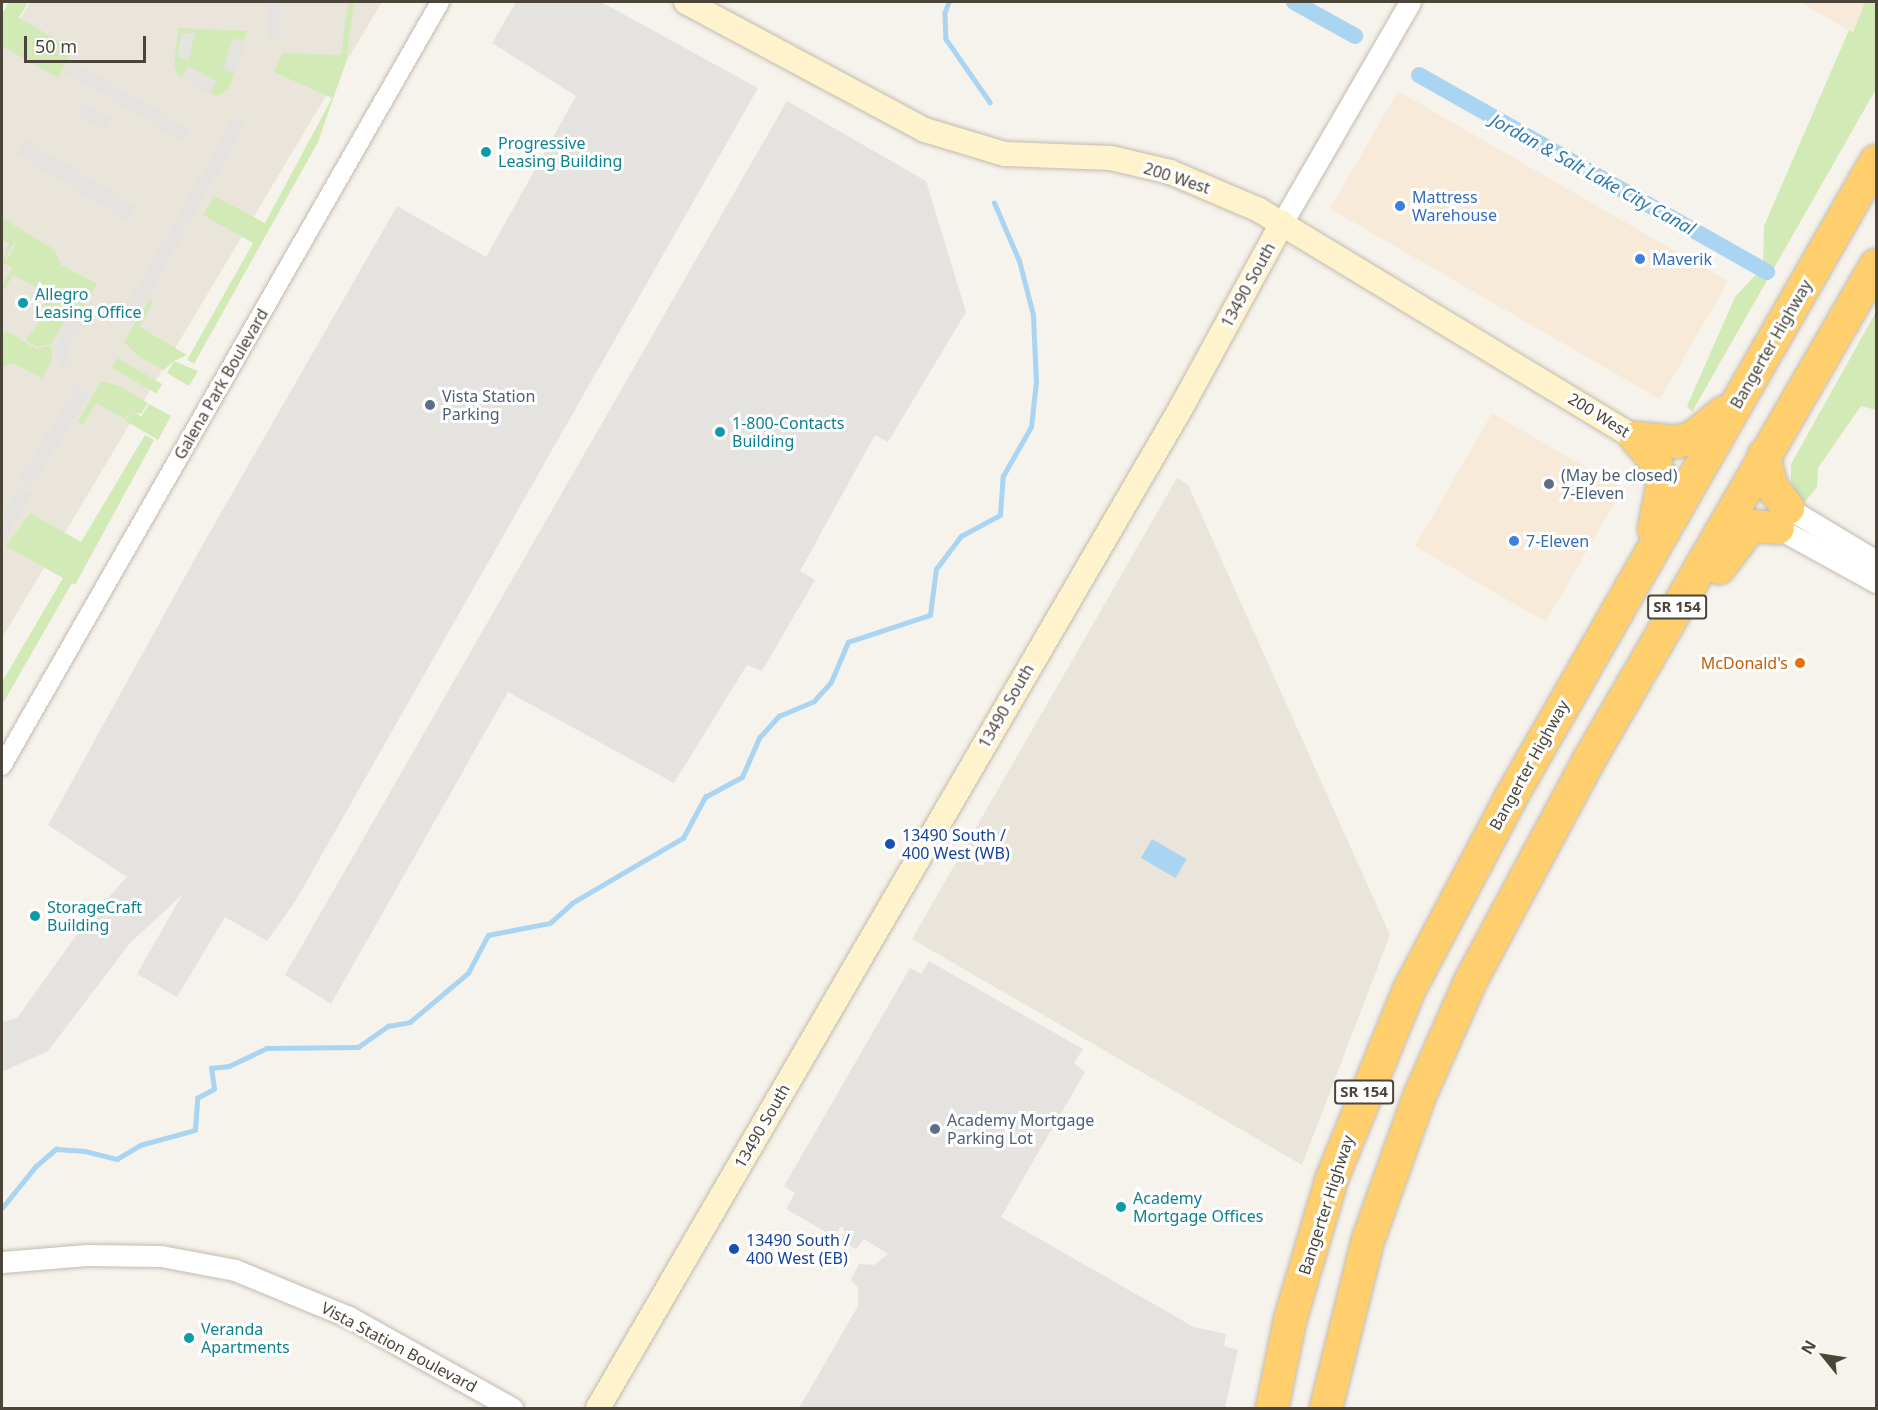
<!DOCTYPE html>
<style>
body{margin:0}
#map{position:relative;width:1878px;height:1410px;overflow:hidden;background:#f6f3ec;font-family:"Noto Sans",sans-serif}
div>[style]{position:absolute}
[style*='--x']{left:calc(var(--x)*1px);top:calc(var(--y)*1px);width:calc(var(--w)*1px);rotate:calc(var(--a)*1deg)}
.residential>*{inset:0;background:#eae5da}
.commercial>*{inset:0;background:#f7ead8;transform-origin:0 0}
.green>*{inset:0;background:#d2eab5;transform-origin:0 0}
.parking>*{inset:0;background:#e5e3e0;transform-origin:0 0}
.water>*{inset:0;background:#a9d4f2;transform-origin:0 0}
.stream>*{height:4.5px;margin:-2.25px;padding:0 2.25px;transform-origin:2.25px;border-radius:2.25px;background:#a9d4f2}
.canal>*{height:16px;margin:-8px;padding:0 8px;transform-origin:8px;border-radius:8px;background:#a9d4f2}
.roads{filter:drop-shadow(0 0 2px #c2bbae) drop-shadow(0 0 2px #c2bbae)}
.minor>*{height:18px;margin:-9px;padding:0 9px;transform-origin:9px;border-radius:9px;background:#fff}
.tertiary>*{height:21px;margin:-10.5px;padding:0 10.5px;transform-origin:10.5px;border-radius:10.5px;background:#fff}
.secondary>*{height:24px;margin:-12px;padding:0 12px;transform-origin:12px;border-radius:12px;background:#fff3cd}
.motorway>*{height:32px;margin:-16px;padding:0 16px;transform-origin:16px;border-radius:16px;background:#ffcf6e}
.dots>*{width:16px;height:16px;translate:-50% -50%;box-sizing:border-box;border:3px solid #fff;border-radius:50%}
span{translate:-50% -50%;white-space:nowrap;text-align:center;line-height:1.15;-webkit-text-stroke:6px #fff;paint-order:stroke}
.shield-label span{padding:2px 4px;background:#fff;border:2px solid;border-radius:4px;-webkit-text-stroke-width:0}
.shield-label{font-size:15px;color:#4b4439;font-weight:700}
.culture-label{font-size:16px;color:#0d838f}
.left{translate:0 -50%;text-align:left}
.street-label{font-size:16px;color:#4b4439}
.shop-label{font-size:16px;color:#366cbe}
.service-label{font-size:16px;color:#4e5e75}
.food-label{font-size:16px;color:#c56008}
.right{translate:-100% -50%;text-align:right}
.transit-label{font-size:16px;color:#164399}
.water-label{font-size:18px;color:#2e7ab2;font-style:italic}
.frame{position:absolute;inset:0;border:3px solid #4b4439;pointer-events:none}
.north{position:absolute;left:1794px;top:1326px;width:60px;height:60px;-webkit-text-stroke:4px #fff;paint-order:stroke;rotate:300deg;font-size:16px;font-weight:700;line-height:24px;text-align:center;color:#4b4439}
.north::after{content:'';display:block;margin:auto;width:21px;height:27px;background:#4b4439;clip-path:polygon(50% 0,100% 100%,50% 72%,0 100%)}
.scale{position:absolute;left:24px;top:36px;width:122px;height:27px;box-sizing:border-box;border:3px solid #4b4439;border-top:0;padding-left:8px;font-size:18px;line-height:21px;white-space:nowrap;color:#4b4439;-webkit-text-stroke:4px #fff;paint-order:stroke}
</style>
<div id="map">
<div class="residential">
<i style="clip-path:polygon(30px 2px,382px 2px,2px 638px,2px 49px)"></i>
<i style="clip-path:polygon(1177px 478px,1188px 485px,1390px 935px,1302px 1165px,912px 939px)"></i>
</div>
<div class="commercial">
<i style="clip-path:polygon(1800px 2px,1866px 2px,1852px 32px)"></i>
<i style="left:1398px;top:91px;width:381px;height:136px;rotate:30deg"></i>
<i style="left:1492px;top:413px;width:151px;height:154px;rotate:30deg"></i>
</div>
<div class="green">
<i style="clip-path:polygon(9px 2px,28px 2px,19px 18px,73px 49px,58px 78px,2px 46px,2px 14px)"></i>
<i style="clip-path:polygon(348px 2px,354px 2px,346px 62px,318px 142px,194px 364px,187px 360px,253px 243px,203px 215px,214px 196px,265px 223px,332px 98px,274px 72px,282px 53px,341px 55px)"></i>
<i style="clip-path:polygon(1865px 2px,1876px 2px,1876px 89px,1692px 412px,1687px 406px,1735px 297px,1763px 267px,1764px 226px,1849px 30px,1853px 32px)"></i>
<i style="clip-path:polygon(179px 28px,247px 31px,229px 89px,217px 96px,177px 75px,174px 62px)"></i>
<i style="clip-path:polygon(2px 218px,55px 250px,61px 265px,97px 284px,82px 309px,69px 316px,66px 307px,67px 317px,52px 343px,37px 347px,26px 340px,46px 313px,42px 310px,49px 296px,66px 306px,65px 302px,13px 275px,5px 289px,2px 287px,12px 268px,17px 269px,2px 263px,9px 244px,2px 239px,2px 233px,14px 242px,6px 257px,7px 260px,16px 243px,2px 232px)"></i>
<i style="clip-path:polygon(149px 300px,153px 302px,140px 327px,187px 355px,174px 361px,198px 371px,189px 386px,167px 373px,174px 361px,164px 370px,138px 356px,124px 342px)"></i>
<i style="clip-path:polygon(1876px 312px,1876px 410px,1861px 406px,1818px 468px,1817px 487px,1803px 504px,1791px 483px,1791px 464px)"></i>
<i style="clip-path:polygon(9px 332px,36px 349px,51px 345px,52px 361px,42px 378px,13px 363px,2px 367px,2px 334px)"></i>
<i style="left:117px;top:358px;width:52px;height:11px;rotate:30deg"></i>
<i style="clip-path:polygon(101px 381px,120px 386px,148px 403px,141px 414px,135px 412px,141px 417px,149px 404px,171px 416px,158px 440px,126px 421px,132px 410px,125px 419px,96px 403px,82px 426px,78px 421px)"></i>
<i style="clip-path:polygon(145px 435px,154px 440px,75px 585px,72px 583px,2px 705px,2px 682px,63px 578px,6px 546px,30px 513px,81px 542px)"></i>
</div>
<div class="parking">
<i style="left:267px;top:2px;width:14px;height:37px"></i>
<i style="clip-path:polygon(516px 2px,601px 2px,758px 88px,296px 900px,267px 941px,225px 917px,177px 997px,137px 974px,182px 895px,130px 943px,48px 1051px,2px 1072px,2px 1022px,17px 1018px,86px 922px,127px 877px,48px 825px,198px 553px,397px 206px,486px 257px,576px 96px,492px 43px)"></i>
<i style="clip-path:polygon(195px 32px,189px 60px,177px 57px,181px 34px)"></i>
<i style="left:233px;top:38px;width:13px;height:33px;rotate:18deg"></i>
<i style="left:70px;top:60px;width:139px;height:14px;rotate:30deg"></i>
<i style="left:188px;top:66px;width:32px;height:14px;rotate:28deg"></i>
<i style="clip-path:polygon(787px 101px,926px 181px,966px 312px,888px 442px,875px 435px,800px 571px,815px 580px,762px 671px,747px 665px,674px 783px,508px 692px,331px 1004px,285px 975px)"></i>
<i style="clip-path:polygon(83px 102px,112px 120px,105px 131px,76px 115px)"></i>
<i style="left:234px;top:117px;width:14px;height:116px;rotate:30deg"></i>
<i style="left:24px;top:139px;width:131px;height:17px;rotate:31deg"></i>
<i style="left:175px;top:221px;width:14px;height:110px;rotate:30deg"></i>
<i style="clip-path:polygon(91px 314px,91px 326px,81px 328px,71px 338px,68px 350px,71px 361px,61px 366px,55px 348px,61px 331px,80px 315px)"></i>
<i style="left:77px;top:386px;width:15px;height:111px;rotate:32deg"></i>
<i style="clip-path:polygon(18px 488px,31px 495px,2px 544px,2px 517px)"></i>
<i style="clip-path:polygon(929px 961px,1083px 1049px,1074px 1063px,1085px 1072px,1001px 1217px,1194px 1327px,1226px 1334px,1224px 1346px,1238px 1350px,1225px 1408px,799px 1408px,858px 1306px,858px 1288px,851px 1280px,859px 1264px,874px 1265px,888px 1254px,864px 1239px,856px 1249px,841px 1240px,845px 1233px,842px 1226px,833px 1236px,786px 1209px,795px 1193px,784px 1186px,910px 968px,921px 974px)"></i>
</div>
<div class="water">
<i style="left:1152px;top:839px;width:40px;height:22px;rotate:30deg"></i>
</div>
<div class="stream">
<i style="--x:949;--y:2;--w:12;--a:110"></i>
<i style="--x:945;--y:13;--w:26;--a:88"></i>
<i style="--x:946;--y:39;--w:77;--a:55.1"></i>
<i style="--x:2;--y:1208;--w:53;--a:-51.2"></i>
<i style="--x:35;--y:1167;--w:28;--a:-41"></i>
<i style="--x:56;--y:1149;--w:29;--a:4"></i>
<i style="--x:85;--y:1151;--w:33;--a:14"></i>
<i style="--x:117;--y:1159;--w:27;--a:-31"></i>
<i style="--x:140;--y:1145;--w:57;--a:-15.3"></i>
<i style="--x:195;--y:1130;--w:32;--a:-86"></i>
<i style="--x:197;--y:1098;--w:19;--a:-28"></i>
<i style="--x:214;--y:1089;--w:21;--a:-98"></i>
<i style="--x:211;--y:1068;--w:18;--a:-6"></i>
<i style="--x:229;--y:1066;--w:42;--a:-25.3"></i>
<i style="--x:267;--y:1048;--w:91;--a:-0.6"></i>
<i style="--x:358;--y:1047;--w:37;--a:-35"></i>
<i style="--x:388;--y:1026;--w:22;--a:-10"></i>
<i style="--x:410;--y:1022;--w:76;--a:-40.2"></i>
<i style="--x:468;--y:973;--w:43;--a:-62.2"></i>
<i style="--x:488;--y:935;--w:63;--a:-11"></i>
<i style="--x:550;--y:923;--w:30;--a:-42"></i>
<i style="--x:572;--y:903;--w:129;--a:-30.4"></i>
<i style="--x:683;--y:838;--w:47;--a:-61.8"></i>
<i style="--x:705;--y:797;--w:42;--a:-28.4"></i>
<i style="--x:742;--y:777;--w:43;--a:-66.4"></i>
<i style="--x:759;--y:738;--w:30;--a:-48"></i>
<i style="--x:779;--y:716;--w:38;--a:-23"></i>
<i style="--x:814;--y:701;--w:25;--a:-48"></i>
<i style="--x:831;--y:682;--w:43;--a:-67"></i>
<i style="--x:848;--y:642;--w:86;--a:-18.2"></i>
<i style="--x:930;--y:615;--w:46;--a:-82.6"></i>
<i style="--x:936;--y:569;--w:41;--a:-52.9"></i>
<i style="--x:961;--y:536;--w:44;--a:-28.3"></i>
<i style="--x:1000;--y:515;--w:39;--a:-86"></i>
<i style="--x:1003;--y:476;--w:56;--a:-60.3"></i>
<i style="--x:1031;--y:427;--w:45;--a:-83.7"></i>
<i style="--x:1036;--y:382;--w:67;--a:-92.6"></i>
<i style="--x:1033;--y:315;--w:56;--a:-104.5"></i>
<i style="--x:1019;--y:261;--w:63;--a:-113.3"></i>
</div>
<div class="canal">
<i style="--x:1294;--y:2;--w:70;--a:29.1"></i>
<i style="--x:1419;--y:75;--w:400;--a:29.5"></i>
</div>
<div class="roads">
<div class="minor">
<i style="--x:2;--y:766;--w:881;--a:-60.17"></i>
</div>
<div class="tertiary">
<i style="--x:1282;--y:223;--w:255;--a:-59.9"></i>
<i style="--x:1788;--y:508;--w:103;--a:31.1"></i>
<i style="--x:1778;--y:528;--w:112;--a:28.9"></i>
<i style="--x:2;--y:1262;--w:85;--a:-4.7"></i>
<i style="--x:87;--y:1255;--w:74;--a:0.8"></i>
<i style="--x:161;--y:1256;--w:75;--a:10.7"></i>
<i style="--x:235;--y:1270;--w:123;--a:22.4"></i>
<i style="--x:349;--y:1317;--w:187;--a:29.2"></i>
</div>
<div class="secondary">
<i style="--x:686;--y:2;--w:271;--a:28.2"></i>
<i style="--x:925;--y:130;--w:84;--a:16.7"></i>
<i style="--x:1005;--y:154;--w:106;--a:2.2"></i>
<i style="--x:1111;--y:158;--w:61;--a:13.3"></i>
<i style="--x:1170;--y:172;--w:97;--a:23.1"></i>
<i style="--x:1259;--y:210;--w:441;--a:31.2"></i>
<i style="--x:598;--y:1408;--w:1160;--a:-59.76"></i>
<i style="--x:1182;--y:406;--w:209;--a:-61.3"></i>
</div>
<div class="motorway">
<i style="--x:1636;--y:438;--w:28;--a:49"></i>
<i style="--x:1654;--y:459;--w:26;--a:69"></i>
<i style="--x:1663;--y:483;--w:47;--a:101.1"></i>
<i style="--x:1636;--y:438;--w:41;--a:5.6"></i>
<i style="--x:1677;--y:442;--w:16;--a:-15"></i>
<i style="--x:1692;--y:438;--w:41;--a:-39.1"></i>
<i style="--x:1764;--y:455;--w:32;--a:77"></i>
<i style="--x:1771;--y:486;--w:28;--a:52"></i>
<i style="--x:1719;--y:568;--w:53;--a:-52.7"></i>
<i style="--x:1751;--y:526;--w:27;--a:4"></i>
<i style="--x:1272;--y:1408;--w:90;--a:-78.4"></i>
<i style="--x:1290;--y:1320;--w:148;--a:-73.5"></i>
<i style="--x:1332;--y:1178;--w:203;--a:-67.7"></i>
<i style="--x:1409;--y:990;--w:218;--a:-62.1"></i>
<i style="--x:1511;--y:797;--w:733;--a:-60.15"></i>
<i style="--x:1326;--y:1408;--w:173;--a:-76"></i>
<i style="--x:1368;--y:1240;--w:154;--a:-70.3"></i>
<i style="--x:1420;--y:1095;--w:126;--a:-66.1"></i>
<i style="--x:1471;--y:980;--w:250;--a:-61.8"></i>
<i style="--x:1589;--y:760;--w:572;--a:-59.89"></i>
</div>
</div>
<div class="dots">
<i style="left:486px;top:152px;background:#0f9aa8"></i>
<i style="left:1400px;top:206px;background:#3f7fe0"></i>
<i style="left:1640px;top:259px;background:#3f7fe0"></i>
<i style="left:23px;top:303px;background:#0f9aa8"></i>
<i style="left:430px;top:405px;background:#5c6f8a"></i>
<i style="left:720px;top:432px;background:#0f9aa8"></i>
<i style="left:1549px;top:484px;background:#5c6f8a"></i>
<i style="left:1514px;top:541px;background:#3f7fe0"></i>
<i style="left:1800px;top:663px;background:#e8710a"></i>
<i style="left:890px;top:844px;background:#1a4fb4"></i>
<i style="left:35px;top:916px;background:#0f9aa8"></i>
<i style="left:935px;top:1129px;background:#5c6f8a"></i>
<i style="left:1121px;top:1207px;background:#0f9aa8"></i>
<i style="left:734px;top:1249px;background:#1a4fb4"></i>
<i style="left:189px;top:1338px;background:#0f9aa8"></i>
</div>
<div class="shield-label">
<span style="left:1677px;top:607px">SR 154</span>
<span style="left:1364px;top:1092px">SR 154</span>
</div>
<div class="culture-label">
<span class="left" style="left:498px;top:152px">Progressive<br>Leasing Building</span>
<span class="left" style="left:35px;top:303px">Allegro<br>Leasing Office</span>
<span class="left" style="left:732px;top:432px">1-800-Contacts<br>Building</span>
<span class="left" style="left:47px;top:916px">StorageCraft<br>Building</span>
<span class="left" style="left:1133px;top:1207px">Academy<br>Mortgage Offices</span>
<span class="left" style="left:201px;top:1338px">Veranda<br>Apartments</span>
</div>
<div class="street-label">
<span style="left:1177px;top:178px;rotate:18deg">200 West</span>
<span style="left:1248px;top:285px;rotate:-61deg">13490 South</span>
<span style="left:1771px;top:344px;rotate:-60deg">Bangerter Highway</span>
<span style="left:221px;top:384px;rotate:-60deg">Galena Park Boulevard</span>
<span style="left:1599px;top:415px;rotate:32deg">200 West</span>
<span style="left:1006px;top:706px;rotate:-60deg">13490 South</span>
<span style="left:1529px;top:765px;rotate:-61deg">Bangerter Highway</span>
<span style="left:762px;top:1126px;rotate:-60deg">13490 South</span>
<span style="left:1326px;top:1205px;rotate:-72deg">Bangerter Highway</span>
<span style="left:399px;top:1347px;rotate:28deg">Vista Station Boulevard</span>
</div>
<div class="shop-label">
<span class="left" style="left:1412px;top:206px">Mattress<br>Warehouse</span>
<span class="left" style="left:1652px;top:259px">Maverik</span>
<span class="left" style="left:1526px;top:541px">7-Eleven</span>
</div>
<div class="service-label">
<span class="left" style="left:442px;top:405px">Vista Station<br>Parking</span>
<span class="left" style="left:1561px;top:484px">(May be closed)<br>7-Eleven</span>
<span class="left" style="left:947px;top:1129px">Academy Mortgage<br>Parking Lot</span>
</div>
<div class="food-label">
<span class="right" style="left:1788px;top:663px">McDonald's</span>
</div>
<div class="transit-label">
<span class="left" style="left:902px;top:844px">13490 South /<br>400 West (WB)</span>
<span class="left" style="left:746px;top:1249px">13490 South /<br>400 West (EB)</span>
</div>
<div class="water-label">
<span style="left:1593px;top:174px;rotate:29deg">Jordan &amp; Salt Lake City Canal</span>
</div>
<div class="frame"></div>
<div class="north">N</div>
<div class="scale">50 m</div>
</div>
